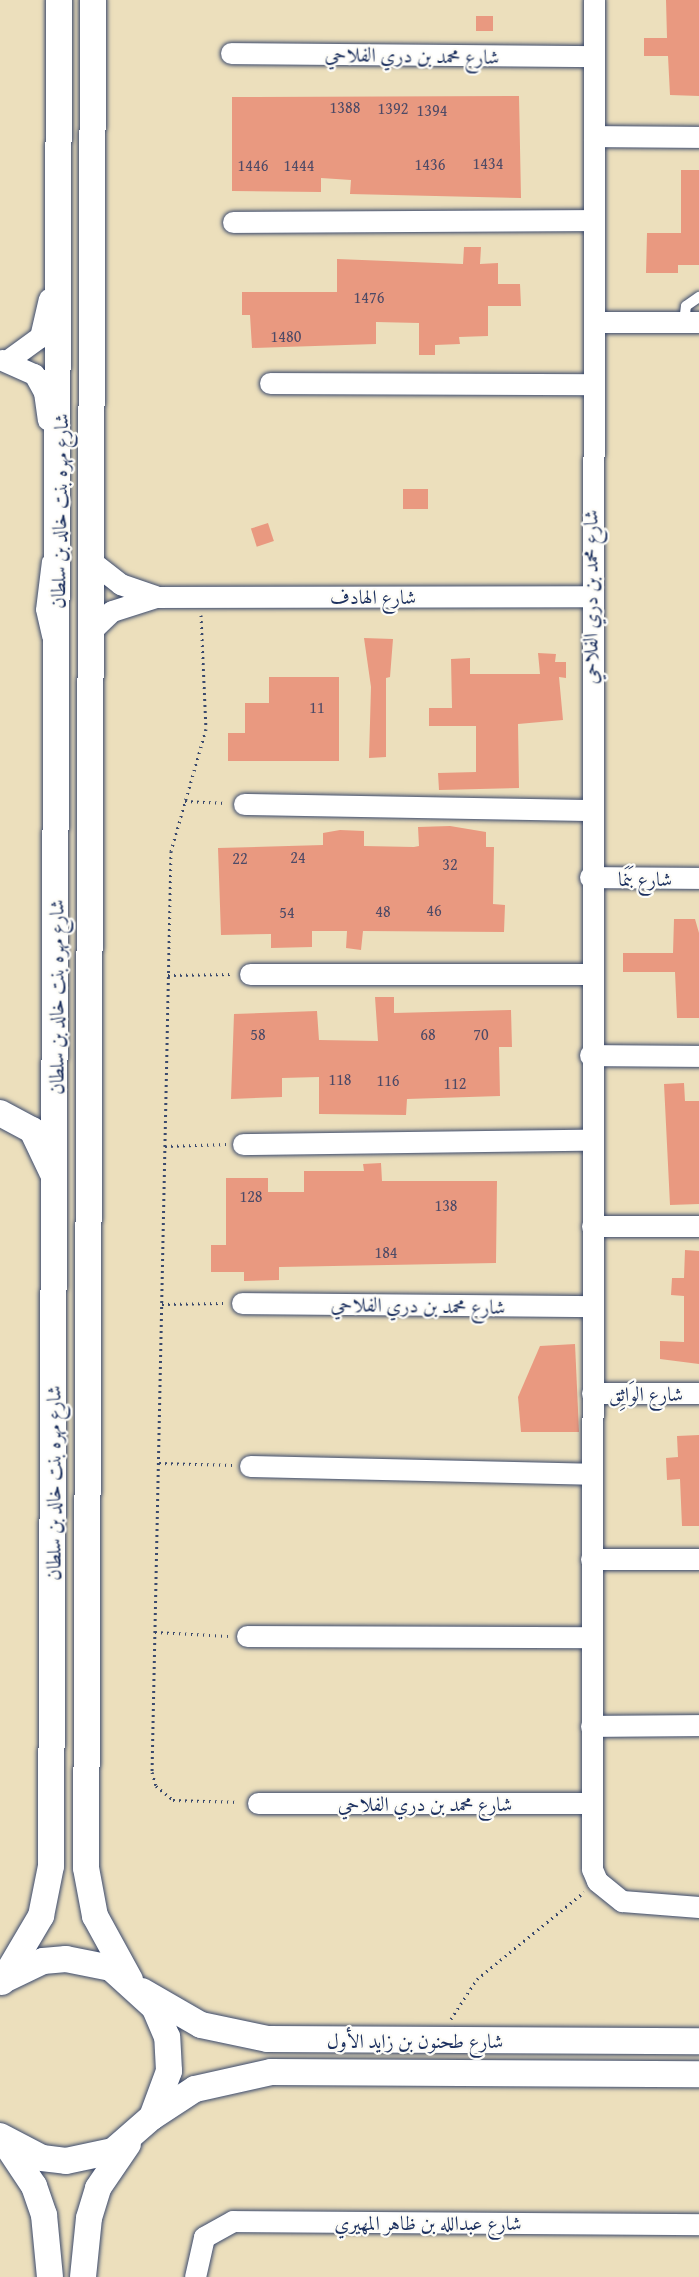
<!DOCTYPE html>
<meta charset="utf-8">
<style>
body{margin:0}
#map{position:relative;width:699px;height:2277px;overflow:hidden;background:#ecdfbc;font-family:"Gentium Book Plus",Amiri,serif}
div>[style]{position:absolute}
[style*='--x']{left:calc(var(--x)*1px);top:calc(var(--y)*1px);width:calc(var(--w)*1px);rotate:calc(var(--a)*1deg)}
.building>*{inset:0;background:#e99980;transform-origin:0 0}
.path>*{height:3px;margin-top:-1.5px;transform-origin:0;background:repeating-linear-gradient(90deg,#3a496c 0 1.5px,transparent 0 6px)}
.roads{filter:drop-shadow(0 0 2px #3a496c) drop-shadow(0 0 2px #3a496c)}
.service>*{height:10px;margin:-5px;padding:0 5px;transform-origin:5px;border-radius:5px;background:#fff}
.minor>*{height:21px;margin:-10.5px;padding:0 10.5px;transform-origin:10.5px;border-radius:10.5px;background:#fff}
.tertiary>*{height:26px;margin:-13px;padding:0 13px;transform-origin:13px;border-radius:13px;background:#fff}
span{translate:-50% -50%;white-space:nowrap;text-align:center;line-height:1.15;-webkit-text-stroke:4.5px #fdfcf7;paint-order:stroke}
.number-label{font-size:16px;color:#4e4a66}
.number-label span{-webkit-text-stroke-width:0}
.street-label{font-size:20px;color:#1b2f5e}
</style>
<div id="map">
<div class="building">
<i style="clip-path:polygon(666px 0,699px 0,699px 96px,670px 95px,668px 56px,644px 56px,644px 38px,667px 38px)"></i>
<i style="left:476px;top:16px;width:17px;height:15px"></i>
<i style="clip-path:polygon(519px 96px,521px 198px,350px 194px,351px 180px,321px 178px,321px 192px,232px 191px,232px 97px)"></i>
<i style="clip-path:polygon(681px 170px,699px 170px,699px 265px,678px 265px,678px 273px,646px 273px,647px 233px,681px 233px)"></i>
<i style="clip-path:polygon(464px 247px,481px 247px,480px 264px,498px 263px,498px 284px,520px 284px,521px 306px,488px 306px,488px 336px,459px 337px,460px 344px,435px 345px,435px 355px,419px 355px,419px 323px,376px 322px,376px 344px,252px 348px,250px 315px,242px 315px,242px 292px,337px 292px,337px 259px,463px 264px)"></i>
<i style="left:403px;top:489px;width:25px;height:20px"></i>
<i style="left:268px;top:523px;width:19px;height:18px;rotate:72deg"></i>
<i style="clip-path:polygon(364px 638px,393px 639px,390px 677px,386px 678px,386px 757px,369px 758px,371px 687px)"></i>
<i style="clip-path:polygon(538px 653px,556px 654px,555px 662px,566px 662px,566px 678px,559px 677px,563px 720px,518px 724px,519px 788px,439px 790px,438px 773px,476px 772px,476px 726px,429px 726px,429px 708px,452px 708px,451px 659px,470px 658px,470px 674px,540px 674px)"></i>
<i style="clip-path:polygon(269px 677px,339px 677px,339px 761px,228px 761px,228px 733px,245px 733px,245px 703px,269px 703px)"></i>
<i style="clip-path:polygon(450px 826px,486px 832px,486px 847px,494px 847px,493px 904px,505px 905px,504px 932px,363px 931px,361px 950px,346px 948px,347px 931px,312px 931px,312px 947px,271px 948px,271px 934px,221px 935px,218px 848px,323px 845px,323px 833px,340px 830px,364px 831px,364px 846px,414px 847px,419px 846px,418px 827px)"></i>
<i style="clip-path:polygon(674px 919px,695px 919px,699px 933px,699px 1018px,677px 1018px,675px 972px,623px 972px,623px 953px,673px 953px)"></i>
<i style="clip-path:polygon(375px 997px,394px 997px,394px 1013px,511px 1010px,512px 1047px,499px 1047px,500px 1096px,407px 1099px,406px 1115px,319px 1114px,319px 1077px,282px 1078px,282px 1097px,231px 1099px,234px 1014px,317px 1011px,319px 1040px,378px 1041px)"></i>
<i style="clip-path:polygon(684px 1083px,685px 1101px,699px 1101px,699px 1204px,670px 1205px,664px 1084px)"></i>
<i style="clip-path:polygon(381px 1163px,382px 1181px,497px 1181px,496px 1263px,279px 1267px,279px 1280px,244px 1281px,244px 1272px,211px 1272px,211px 1245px,226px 1245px,226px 1178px,268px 1178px,268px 1192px,304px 1192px,304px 1171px,364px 1171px,363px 1164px)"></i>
<i style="clip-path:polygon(685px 1250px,699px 1251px,699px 1364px,660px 1359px,660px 1341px,684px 1342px,684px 1296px,671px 1295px,672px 1278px,684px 1278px)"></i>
<i style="clip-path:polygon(575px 1344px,579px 1432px,521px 1432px,518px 1397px,540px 1346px)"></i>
<i style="clip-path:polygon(699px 1435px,699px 1526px,682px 1526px,680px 1479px,667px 1480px,666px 1458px,678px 1457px,677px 1436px)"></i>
</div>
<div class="path">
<i style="--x:201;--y:615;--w:114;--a:87.5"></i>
<i style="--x:206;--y:729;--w:127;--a:106"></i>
<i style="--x:171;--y:851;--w:921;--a:91.18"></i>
<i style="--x:152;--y:1772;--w:15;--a:74"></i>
<i style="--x:156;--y:1786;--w:22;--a:39"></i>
<i style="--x:173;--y:1800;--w:66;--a:1.7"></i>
<i style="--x:185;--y:801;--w:40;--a:2.9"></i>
<i style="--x:168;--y:975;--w:65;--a:-0.9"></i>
<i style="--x:165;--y:1146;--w:61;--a:-1.9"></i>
<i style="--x:162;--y:1304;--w:61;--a:-0.9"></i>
<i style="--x:159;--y:1463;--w:73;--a:1.6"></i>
<i style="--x:155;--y:1632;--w:73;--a:3.1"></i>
<i style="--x:451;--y:2019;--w:48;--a:-57"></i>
<i style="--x:477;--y:1979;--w:138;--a:-39.1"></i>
</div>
<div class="roads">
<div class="service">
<i style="--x:684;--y:322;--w:16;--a:-83"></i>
<i style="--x:686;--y:306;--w:16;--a:-35"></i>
<i style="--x:47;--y:561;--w:49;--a:97"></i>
<i style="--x:41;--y:610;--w:28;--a:77"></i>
</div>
<div class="minor">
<i style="--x:594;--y:0;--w:1869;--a:90.06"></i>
<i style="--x:592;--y:1869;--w:13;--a:67"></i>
<i style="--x:597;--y:1881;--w:32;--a:39"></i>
<i style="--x:622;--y:1901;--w:77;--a:4.5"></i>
<i style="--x:231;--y:53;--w:363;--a:0.5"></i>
<i style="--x:594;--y:136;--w:105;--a:0.5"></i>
<i style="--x:233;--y:222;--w:361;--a:-0.3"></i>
<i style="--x:594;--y:322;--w:105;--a:0"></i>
<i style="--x:2;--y:360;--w:35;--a:24"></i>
<i style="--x:34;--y:374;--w:21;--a:61"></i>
<i style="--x:44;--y:392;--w:28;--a:82"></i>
<i style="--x:8;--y:360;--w:39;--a:-36"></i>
<i style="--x:40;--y:337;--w:39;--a:-77"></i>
<i style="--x:270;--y:383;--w:323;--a:0.2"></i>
<i style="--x:91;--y:561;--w:37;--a:38"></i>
<i style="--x:120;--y:584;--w:37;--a:19"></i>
<i style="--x:90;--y:632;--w:30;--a:-44"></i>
<i style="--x:112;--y:611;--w:46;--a:-17.7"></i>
<i style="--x:156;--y:597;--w:434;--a:-0.1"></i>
<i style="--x:244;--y:804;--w:346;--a:1"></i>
<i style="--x:590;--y:877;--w:109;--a:0.5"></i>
<i style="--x:250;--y:974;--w:340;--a:0"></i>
<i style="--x:590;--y:1055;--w:109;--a:0.5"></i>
<i style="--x:243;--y:1144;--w:348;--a:-0.7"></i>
<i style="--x:592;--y:1226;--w:107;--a:0"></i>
<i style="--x:242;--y:1303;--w:351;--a:0.5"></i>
<i style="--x:592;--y:1393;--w:107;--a:0"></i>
<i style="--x:250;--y:1466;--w:341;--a:1.3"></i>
<i style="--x:591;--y:1559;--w:108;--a:0"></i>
<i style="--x:247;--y:1636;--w:344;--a:0.2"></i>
<i style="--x:591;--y:1726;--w:108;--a:-0.5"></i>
<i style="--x:258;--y:1803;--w:334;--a:0"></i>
<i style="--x:195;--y:2277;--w:41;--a:-77.3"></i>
<i style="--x:204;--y:2237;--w:33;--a:-29"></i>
<i style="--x:233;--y:2221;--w:466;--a:0.4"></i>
</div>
<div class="tertiary">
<i style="--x:93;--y:0;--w:1868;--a:90.21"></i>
<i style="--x:86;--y:1868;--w:49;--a:79.4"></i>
<i style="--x:95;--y:1916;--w:73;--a:61.3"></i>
<i style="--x:0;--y:1113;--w:36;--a:28"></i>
<i style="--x:32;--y:1130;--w:47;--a:64.5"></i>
<i style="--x:2;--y:1982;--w:77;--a:-59.4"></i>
<i style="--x:41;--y:1916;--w:51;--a:-78.7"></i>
<i style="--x:51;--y:1866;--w:1866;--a:-89.75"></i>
<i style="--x:142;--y:1991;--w:68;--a:30"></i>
<i style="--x:201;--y:2025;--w:68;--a:11.8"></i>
<i style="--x:268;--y:2039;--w:431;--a:0.3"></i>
<i style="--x:152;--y:2117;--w:51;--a:-33.1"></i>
<i style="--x:195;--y:2089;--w:78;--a:-12.6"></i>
<i style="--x:271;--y:2072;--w:428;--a:0.3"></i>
<i style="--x:0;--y:2136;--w:47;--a:27.6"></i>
<i style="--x:42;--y:2158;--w:24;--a:7"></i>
<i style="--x:66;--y:2161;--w:48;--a:-12"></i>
<i style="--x:113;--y:2151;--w:52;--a:-41.1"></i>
<i style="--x:152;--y:2117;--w:49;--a:-69.7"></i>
<i style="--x:169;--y:2071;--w:34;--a:-93"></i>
<i style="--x:167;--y:2037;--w:33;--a:-113"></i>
<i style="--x:154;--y:2007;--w:58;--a:-137.8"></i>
<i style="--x:111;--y:1968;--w:46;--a:-168.7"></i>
<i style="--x:66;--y:1959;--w:23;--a:175"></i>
<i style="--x:43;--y:1961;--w:41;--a:154.1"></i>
<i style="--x:4;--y:2141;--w:54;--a:56.3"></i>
<i style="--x:34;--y:2186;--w:31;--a:71"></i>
<i style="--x:44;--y:2215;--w:62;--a:84.5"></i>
<i style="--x:83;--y:2277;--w:59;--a:-84.2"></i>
<i style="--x:89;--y:2218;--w:31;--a:-73"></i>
<i style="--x:98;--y:2188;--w:53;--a:-55.7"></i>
</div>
</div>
<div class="number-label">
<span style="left:345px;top:107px">1388</span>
<span style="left:393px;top:108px">1392</span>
<span style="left:432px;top:110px">1394</span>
<span style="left:488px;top:163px">1434</span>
<span style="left:430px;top:164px">1436</span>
<span style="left:253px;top:165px">1446</span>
<span style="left:299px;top:165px">1444</span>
<span style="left:369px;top:297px">1476</span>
<span style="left:286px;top:336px">1480</span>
<span style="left:317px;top:707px">11</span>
<span style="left:298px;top:857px">24</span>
<span style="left:240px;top:858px">22</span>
<span style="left:450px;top:864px">32</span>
<span style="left:434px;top:910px">46</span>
<span style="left:383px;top:911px">48</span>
<span style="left:287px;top:912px">54</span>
<span style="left:258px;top:1034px">58</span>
<span style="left:428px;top:1034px">68</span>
<span style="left:481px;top:1034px">70</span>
<span style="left:340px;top:1079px">118</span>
<span style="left:388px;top:1080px">116</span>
<span style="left:455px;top:1083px">112</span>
<span style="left:251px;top:1196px">128</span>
<span style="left:446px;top:1205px">138</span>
<span style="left:386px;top:1252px">184</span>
</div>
<div class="street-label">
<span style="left:412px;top:55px;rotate:1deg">شارع محمد بن دري الفلاحي</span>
<span style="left:59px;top:511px;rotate:-89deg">شارع مهره بنت خالد بن سلطان</span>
<span style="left:373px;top:596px">شارع الهادف</span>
<span style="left:590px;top:597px;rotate:-90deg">شارع محمد بن دري الفلاحي</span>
<span style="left:645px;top:878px">شارع بَنَما</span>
<span style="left:56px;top:997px;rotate:-90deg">شارع مهره بنت خالد بن سلطان</span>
<span style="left:418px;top:1305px;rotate:1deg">شارع محمد بن دري الفلاحي</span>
<span style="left:646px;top:1393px">شارع الوَاثِق</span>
<span style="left:53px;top:1483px;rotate:-90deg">شارع مهره بنت خالد بن سلطان</span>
<span style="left:425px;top:1803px">شارع محمد بن دري الفلاحي</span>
<span style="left:415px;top:2040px">شارع طحنون بن زايد الأول</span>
<span style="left:428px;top:2222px">شارع عبدالله بن ظاهر المهيري</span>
</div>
</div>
